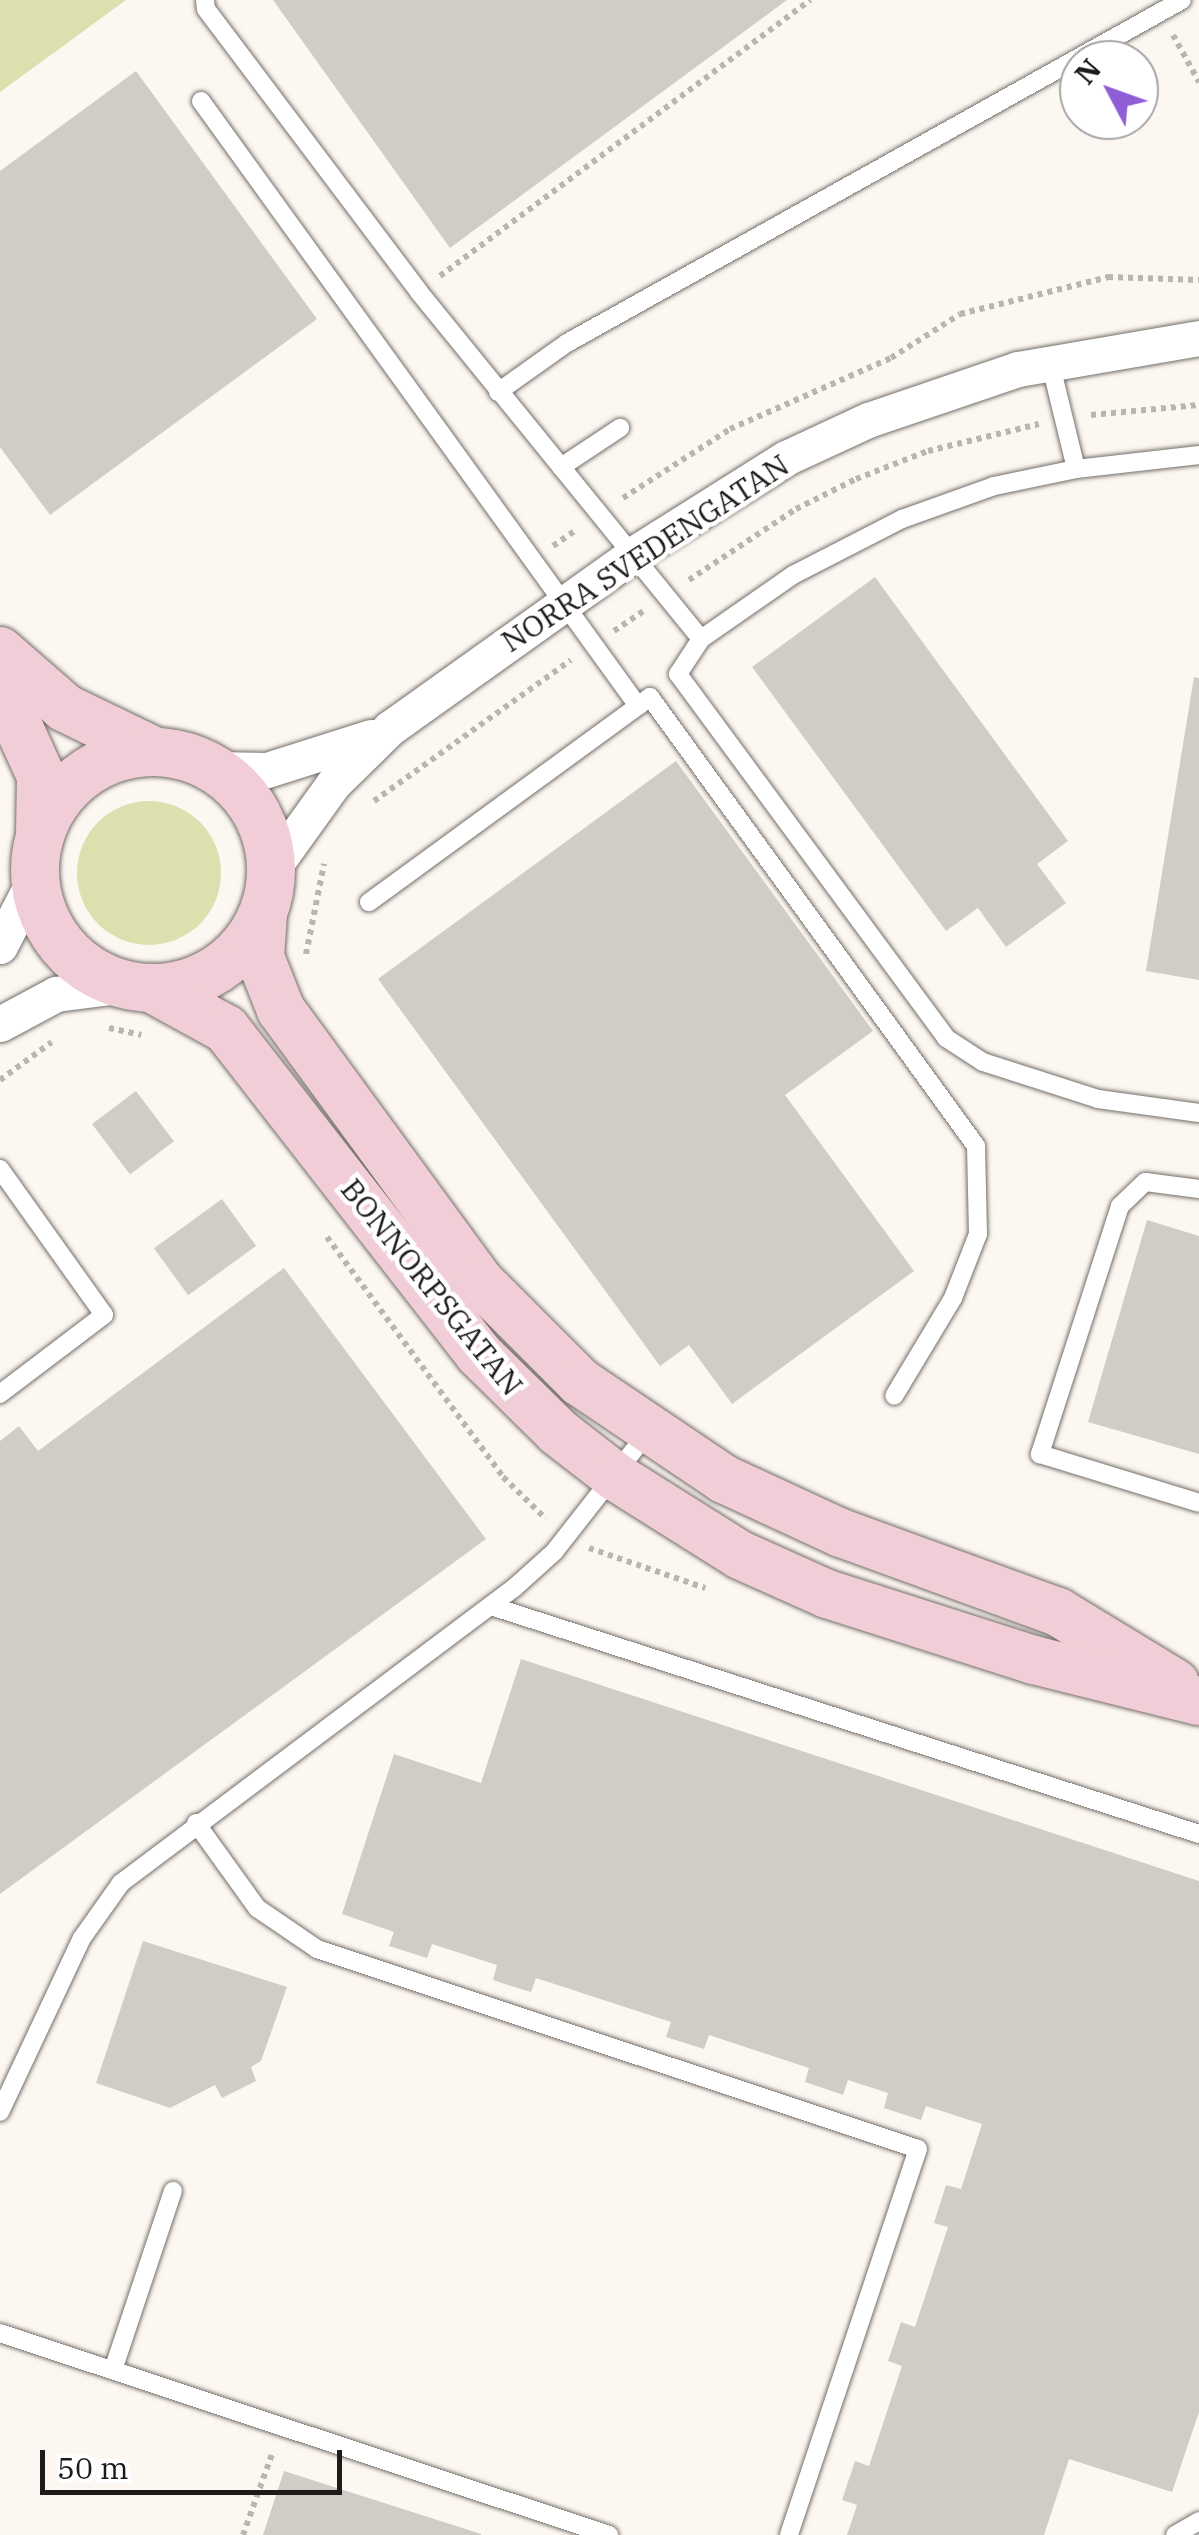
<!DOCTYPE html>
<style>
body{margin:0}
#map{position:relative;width:1199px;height:2535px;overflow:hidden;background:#fdf7f1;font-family:"IBM Plex Serif",serif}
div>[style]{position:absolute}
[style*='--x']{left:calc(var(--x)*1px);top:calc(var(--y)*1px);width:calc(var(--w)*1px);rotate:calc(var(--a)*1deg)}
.green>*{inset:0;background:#dce0ae}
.round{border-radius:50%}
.building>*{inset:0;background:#d0ccc6;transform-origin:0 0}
.path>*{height:6px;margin-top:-3px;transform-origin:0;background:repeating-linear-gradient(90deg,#bab5b0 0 5px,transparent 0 10px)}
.roads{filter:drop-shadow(0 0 2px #736e69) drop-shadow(0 0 2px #736e69)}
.lane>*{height:18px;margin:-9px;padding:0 9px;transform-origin:9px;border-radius:9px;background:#fff}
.street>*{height:35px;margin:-17.5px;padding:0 17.5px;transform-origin:17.5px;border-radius:17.5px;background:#fff}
.secondary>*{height:48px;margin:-24px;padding:0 24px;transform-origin:24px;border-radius:24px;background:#f1ced7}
.secondary>.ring{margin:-24px;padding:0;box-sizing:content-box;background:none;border:48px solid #f1ced7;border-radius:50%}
span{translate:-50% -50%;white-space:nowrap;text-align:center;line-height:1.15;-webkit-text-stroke:9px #fff;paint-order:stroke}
.street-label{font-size:30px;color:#1e1c1a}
.north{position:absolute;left:1059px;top:40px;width:100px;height:100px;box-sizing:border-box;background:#fff;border:2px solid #a5a4a3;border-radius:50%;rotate:311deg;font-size:28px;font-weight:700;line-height:40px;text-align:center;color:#1e1c1a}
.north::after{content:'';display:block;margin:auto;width:35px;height:45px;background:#8f5dd6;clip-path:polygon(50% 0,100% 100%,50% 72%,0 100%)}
.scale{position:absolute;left:40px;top:2450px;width:302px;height:45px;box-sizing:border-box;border:5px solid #1e1c1a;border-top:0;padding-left:12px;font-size:30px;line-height:35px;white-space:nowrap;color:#1e1c1a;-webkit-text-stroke:8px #fff;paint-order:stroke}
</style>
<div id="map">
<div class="green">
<i style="clip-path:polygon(0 0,126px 0,0 92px)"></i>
<i class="round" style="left:77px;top:801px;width:144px;height:144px"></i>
</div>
<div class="building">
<i style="clip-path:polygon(273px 0,787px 0,450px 248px)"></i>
<i style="clip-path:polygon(136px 71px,317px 319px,50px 515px,0 447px,0 171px)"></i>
<i style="clip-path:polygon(875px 577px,1068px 841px,1037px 864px,1066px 903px,1006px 947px,978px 908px,946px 931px,752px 667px)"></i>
<i style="clip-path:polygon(1194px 677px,1199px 678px,1199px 980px,1146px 971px)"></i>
<i style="clip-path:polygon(676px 761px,873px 1031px,785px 1095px,914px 1271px,732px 1404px,689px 1345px,660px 1366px,378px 979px)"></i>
<i style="left:136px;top:1091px;width:63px;height:55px;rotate:53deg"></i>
<i style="left:222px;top:1199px;width:58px;height:84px;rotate:54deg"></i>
<i style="clip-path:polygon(1147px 1220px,1199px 1236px,1199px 1454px,1088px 1422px)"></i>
<i style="clip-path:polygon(284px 1268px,486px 1539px,0 1894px,0 1441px,19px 1426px,38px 1451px)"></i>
<i style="clip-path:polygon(521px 1659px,1199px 1881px,1199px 2412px,1172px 2492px,1069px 2459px,1044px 2535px,847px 2535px,857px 2505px,842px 2500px,855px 2461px,869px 2466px,902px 2366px,888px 2361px,901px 2322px,915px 2327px,948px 2227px,934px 2223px,946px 2185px,961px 2189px,982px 2124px,926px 2106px,921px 2120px,884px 2108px,888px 2093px,848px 2080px,843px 2095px,823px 2088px,805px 2082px,809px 2068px,709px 2035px,704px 2049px,666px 2037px,671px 2022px,536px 1978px,531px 1992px,511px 1986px,493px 1980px,497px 1965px,432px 1944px,427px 1958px,389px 1946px,394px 1932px,342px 1914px,394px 1754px,481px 1783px)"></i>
<i style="clip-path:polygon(143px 1941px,287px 1987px,261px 2061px,251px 2067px,256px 2081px,222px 2098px,215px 2085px,170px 2108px,96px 2083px)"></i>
<i style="clip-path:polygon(284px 2471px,481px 2534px,481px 2535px,263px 2535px)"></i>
</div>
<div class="path">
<i style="--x:1173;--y:35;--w:54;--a:61"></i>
<i style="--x:440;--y:276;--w:462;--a:-36.7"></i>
<i style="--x:1091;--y:415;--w:108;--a:-5.3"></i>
<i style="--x:623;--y:498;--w:127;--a:-32.8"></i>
<i style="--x:730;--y:429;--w:176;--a:-23.8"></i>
<i style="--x:891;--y:358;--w:82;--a:-32.5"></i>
<i style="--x:960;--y:314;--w:153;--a:-14"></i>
<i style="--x:1108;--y:277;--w:91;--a:1.9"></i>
<i style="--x:553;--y:546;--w:28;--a:-35"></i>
<i style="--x:689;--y:580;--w:128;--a:-33.6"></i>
<i style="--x:796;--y:509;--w:67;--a:-26.6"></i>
<i style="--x:856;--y:479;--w:77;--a:-21.3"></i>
<i style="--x:928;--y:451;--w:114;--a:-13.7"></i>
<i style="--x:614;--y:631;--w:37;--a:-34"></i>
<i style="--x:374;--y:801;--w:242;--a:-35.6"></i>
<i style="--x:306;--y:954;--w:92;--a:-78.7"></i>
<i style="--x:109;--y:1028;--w:33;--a:12"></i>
<i style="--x:0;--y:1080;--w:64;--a:-36.2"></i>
<i style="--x:327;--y:1237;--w:298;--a:53.7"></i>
<i style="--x:503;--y:1477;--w:60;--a:44.3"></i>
<i style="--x:589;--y:1548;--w:123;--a:19"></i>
<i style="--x:243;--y:2535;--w:89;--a:-70.3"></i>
</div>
<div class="roads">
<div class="lane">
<i style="--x:205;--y:0;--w:9;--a:84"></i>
<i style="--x:206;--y:9;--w:354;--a:53"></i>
<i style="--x:419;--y:292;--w:447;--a:50.9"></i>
<i style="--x:701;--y:639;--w:42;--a:123.3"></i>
<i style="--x:678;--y:674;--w:452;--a:53.6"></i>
<i style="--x:946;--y:1038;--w:44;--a:33"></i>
<i style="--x:983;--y:1062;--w:121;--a:17.8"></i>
<i style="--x:1098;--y:1099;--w:102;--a:7.9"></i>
<i style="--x:201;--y:101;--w:746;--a:54.16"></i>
<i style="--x:638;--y:706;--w:333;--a:143.9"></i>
<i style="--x:1050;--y:362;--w:110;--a:76.3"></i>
<i style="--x:1076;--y:469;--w:124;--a:-6.5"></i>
<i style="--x:498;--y:392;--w:85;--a:-35.4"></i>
<i style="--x:567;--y:343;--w:704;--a:-29.15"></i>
<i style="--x:561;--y:467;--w:71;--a:-33.5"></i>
<i style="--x:701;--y:639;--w:112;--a:-34.8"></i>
<i style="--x:793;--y:575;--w:123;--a:-27.2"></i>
<i style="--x:902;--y:519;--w:98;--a:-19.7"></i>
<i style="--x:994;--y:486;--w:84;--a:-11.7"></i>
<i style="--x:638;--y:706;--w:15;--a:-37"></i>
<i style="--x:650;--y:697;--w:555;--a:54.02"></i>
<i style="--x:976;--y:1146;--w:88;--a:88.7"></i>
<i style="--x:978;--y:1234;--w:69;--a:111.3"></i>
<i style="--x:953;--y:1298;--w:114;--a:121"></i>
<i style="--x:0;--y:1169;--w:179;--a:54.5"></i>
<i style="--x:104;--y:1315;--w:131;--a:142.8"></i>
<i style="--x:1199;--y:1189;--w:54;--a:-172.6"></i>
<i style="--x:1145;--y:1182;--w:35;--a:136"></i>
<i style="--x:1120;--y:1206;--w:261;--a:107.9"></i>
<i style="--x:1040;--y:1454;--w:166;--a:17.1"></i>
<i style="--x:491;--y:1606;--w:744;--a:17.85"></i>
<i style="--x:196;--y:1823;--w:105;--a:54.3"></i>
<i style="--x:257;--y:1908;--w:73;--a:34.3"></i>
<i style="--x:317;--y:1949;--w:633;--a:18.41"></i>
<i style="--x:918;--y:2149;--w:407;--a:108.5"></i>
<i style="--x:0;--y:2112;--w:192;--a:-64.8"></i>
<i style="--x:82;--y:1938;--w:67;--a:-54.7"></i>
<i style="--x:121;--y:1883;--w:491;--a:-36.9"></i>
<i style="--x:514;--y:1588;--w:54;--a:-42"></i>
<i style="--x:554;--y:1552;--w:154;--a:-51.9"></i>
<i style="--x:0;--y:2333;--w:642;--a:18.35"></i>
<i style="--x:113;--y:2370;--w:189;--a:-71.5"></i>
<i style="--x:1175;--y:2535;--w:28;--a:-30"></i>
</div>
<div class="street">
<i style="--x:215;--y:769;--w:52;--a:1.1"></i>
<i style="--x:267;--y:770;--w:109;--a:-17.6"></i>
<i style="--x:272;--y:869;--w:105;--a:-54.3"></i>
<i style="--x:333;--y:784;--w:80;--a:-44.5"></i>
<i style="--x:390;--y:728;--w:301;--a:-35.5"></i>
<i style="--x:635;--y:553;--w:178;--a:-32.2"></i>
<i style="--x:786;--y:458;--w:90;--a:-24.9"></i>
<i style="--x:868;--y:420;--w:158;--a:-18.8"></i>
<i style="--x:1018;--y:369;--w:184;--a:-9.7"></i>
<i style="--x:0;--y:946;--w:76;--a:-62.8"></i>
<i style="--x:0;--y:1024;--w:64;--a:-28.2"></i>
<i style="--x:56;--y:994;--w:71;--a:-7.3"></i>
</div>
<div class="secondary">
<i style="--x:0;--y:651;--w:86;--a:41.2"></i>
<i style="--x:65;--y:708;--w:99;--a:25.8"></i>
<i style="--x:0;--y:686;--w:99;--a:65.5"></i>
<i style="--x:41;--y:776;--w:57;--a:91"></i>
<i class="ring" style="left:35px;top:752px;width:188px;height:188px"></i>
<i style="--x:263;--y:914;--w:43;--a:94"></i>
<i style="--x:260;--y:957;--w:57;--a:68.4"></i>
<i style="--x:281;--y:1010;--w:338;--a:53.8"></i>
<i style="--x:481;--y:1283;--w:140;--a:45"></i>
<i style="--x:580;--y:1382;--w:174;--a:34"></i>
<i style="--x:724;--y:1479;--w:129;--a:24.8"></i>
<i style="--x:841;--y:1533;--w:231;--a:20"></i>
<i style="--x:1058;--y:1612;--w:137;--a:31.3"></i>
<i style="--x:151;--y:988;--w:85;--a:28.7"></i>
<i style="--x:226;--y:1029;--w:412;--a:52.1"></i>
<i style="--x:479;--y:1354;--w:111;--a:44.6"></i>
<i style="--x:558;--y:1432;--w:73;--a:37.8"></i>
<i style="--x:616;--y:1477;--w:146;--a:32.2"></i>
<i style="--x:740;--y:1555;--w:95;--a:24.1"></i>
<i style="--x:827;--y:1594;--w:217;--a:17.7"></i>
<i style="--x:1034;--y:1660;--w:170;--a:14"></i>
</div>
</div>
<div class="street-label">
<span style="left:645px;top:553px;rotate:-33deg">NORRA SVEDENGATAN</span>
<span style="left:432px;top:1287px;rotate:51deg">BONNORPSGATAN</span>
</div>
<div class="north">N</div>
<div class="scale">50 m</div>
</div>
